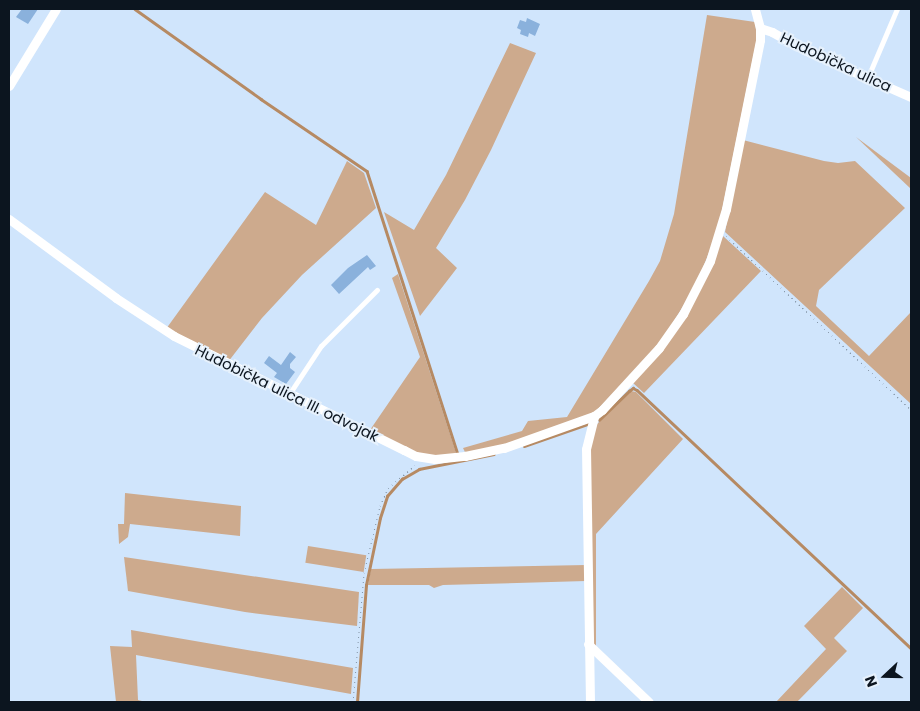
<!DOCTYPE html>
<meta charset="utf-8">
<style>
body{margin:0}
#map{position:relative;width:920px;height:711px;overflow:hidden;background:#d0e5fc;font-family:Poppins,sans-serif}
div>[style]{position:absolute}
[style*='--x']{left:calc(var(--x)*1px);top:calc(var(--y)*1px);width:calc(var(--w)*1px);rotate:calc(var(--a)*1deg)}
.green>*{inset:0;background:#cdaa8d;transform-origin:0 0}
.stream>*{height:2.5px;margin:-1.25px;padding:0 1.25px;transform-origin:1.25px;border-radius:1.25px;background:#b68a63}
.building>*{inset:0;background:#8ab1dc}
.path>*{height:1px;margin-top:-0.5px;transform-origin:0;background:repeating-linear-gradient(90deg,#8293a4 0 1px,transparent 0 5px)}
.service>*{height:4.5px;margin:-2.25px;padding:0 2.25px;transform-origin:2.25px;border-radius:2.25px;background:#fff}
.minor>*{height:9px;margin:-4.5px;padding:0 4.5px;transform-origin:4.5px;border-radius:4.5px;background:#fff}
span{translate:-50% -50%;white-space:nowrap;text-align:center;line-height:1.15;-webkit-text-stroke:4px #e6f1fc;paint-order:stroke}
.street-label{font-size:15px;color:#0c151f}
.frame{position:absolute;inset:0;border:10px solid #0c151f;pointer-events:none}
.north{position:absolute;left:860px;top:651px;width:50px;height:50px;-webkit-text-stroke:4px #e6f1fc;paint-order:stroke;rotate:249deg;font-size:14px;font-weight:700;line-height:20px;text-align:center;color:#0c151f}
.north::after{content:'';display:block;margin:auto;width:18px;height:22px;background:#0c151f;clip-path:polygon(50% 0,100% 100%,50% 72%,0 100%)}
</style>
<div id="map">
<div class="green">
<i style="clip-path:polygon(707px 15px,755px 22px,757px 38px,718px 230px,696px 285px,658px 347px,593px 414px,526px 439px,466px 454px,463px 448px,522px 431px,528px 421px,567px 417px,649px 281px,660px 261px,674px 214px)"></i>
<i style="clip-path:polygon(510px 43px,536px 53px,491px 150px,465px 200px,436px 248px,457px 268px,420px 316px,384px 212px,414px 230px,446px 175px)"></i>
<i style="clip-path:polygon(856px 137px,911px 178px,911px 189px)"></i>
<i style="clip-path:polygon(743px 140px,824px 161px,838px 163px,855px 161px,905px 208px,819px 290px,816px 306px,869px 356px,911px 312px,911px 404px,725px 232px)"></i>
<i style="clip-path:polygon(347px 161px,364px 173px,376px 208px,302px 275px,262px 318px,228px 362px,166px 329px,265px 192px,316px 225px)"></i>
<i style="clip-path:polygon(723px 236px,761px 271px,644px 393px,633px 383px,661px 350px,713px 259px)"></i>
<i style="clip-path:polygon(398px 274px,457px 456px,438px 456px,416px 453px,370px 430px,420px 357px,392px 278px)"></i>
<i style="clip-path:polygon(631px 391px,636px 392px,683px 439px,596px 534px,596px 648px,592px 643px,589px 448px,595px 426px)"></i>
<i style="clip-path:polygon(125px 493px,241px 506px,240px 536px,130px 524px,128px 537px,119px 544px,118px 524px,124px 524px)"></i>
<i style="left:308px;top:546px;width:59px;height:17px;rotate:9deg"></i>
<i style="clip-path:polygon(124px 557px,359px 592px,357px 626px,245px 612px,128px 591px)"></i>
<i style="clip-path:polygon(586px 565px,586px 581px,443px 585px,434px 588px,429px 585px,368px 585px,371px 569px)"></i>
<i style="clip-path:polygon(842px 587px,863px 608px,834px 638px,847px 651px,797px 702px,776px 702px,826px 649px,804px 626px)"></i>
<i style="clip-path:polygon(131px 630px,353px 668px,351px 694px,136px 655px,138px 700px,146px 702px,116px 702px,110px 646px,132px 647px)"></i>
</div>
<div class="stream">
<i style="--x:135;--y:9;--w:155;--a:35.5"></i>
<i style="--x:261;--y:99;--w:128;--a:34.2"></i>
<i style="--x:367;--y:171;--w:297;--a:72.2"></i>
<i style="--x:599;--y:420;--w:42;--a:-44"></i>
<i style="--x:629;--y:391;--w:5;--a:-37"></i>
<i style="--x:633;--y:388;--w:4;--a:27"></i>
<i style="--x:637;--y:390;--w:376;--a:43.3"></i>
<i style="--x:524;--y:446;--w:68;--a:-19"></i>
<i style="--x:357;--y:702;--w:117;--a:-85.6"></i>
<i style="--x:366;--y:585;--w:68;--a:-78.2"></i>
<i style="--x:380;--y:518;--w:23;--a:-72"></i>
<i style="--x:387;--y:496;--w:23;--a:-49"></i>
<i style="--x:402;--y:479;--w:20;--a:-30"></i>
<i style="--x:419;--y:469;--w:76;--a:-11.3"></i>
</div>
<div class="building">
<i style="clip-path:polygon(22px 9px,38px 9px,28px 24px,16px 17px)"></i>
<i style="clip-path:polygon(527px 18px,540px 24px,535px 36px,529px 33px,528px 37px,520px 34px,521px 30px,517px 28px,520px 20px,526px 22px)"></i>
<i style="clip-path:polygon(367px 255px,376px 266px,370px 270px,368px 267px,339px 294px,331px 285px,348px 268px)"></i>
<i style="clip-path:polygon(290px 352px,296px 357px,290px 364px,290px 368px,295px 372px,286px 384px,274px 377px,277px 373px,264px 363px,269px 356px,281px 365px)"></i>
</div>
<div class="path">
<i style="--x:726;--y:236;--w:254;--a:43.2"></i>
<i style="--x:353;--y:702;--w:129;--a:-85.1"></i>
<i style="--x:364;--y:573;--w:69;--a:-76.6"></i>
<i style="--x:380;--y:506;--w:20;--a:-66"></i>
<i style="--x:388;--y:488;--w:35;--a:-40"></i>
</div>
<div class="service">
<i style="--x:868;--y:77;--w:74;--a:-66.9"></i>
<i style="--x:290;--y:393;--w:56;--a:-56.6"></i>
<i style="--x:321;--y:346;--w:79;--a:-45"></i>
</div>
<div class="minor">
<i style="--x:760;--y:28;--w:13;--a:18"></i>
<i style="--x:772;--y:32;--w:37;--a:29"></i>
<i style="--x:804;--y:50;--w:117;--a:23.7"></i>
<i style="--x:9;--y:86;--w:90;--a:-58.6"></i>
<i style="--x:9;--y:219;--w:133;--a:36.4"></i>
<i style="--x:116;--y:298;--w:69;--a:33.2"></i>
<i style="--x:174;--y:336;--w:257;--a:26.4"></i>
<i style="--x:404;--y:450;--w:13;--a:27"></i>
<i style="--x:416;--y:456;--w:19;--a:9"></i>
<i style="--x:435;--y:459;--w:30;--a:-6"></i>
<i style="--x:465;--y:456;--w:40;--a:-12"></i>
<i style="--x:504;--y:448;--w:96;--a:-19.6"></i>
<i style="--x:594;--y:416;--w:10;--a:-37"></i>
<i style="--x:602;--y:410;--w:84;--a:-47.4"></i>
<i style="--x:659;--y:348;--w:42;--a:-54.8"></i>
<i style="--x:683;--y:314;--w:59;--a:-63"></i>
<i style="--x:710;--y:261;--w:54;--a:-72.9"></i>
<i style="--x:726;--y:209;--w:172;--a:-78.6"></i>
<i style="--x:760;--y:40;--w:12;--a:-90"></i>
<i style="--x:760;--y:28;--w:20;--a:-105"></i>
<i style="--x:588;--y:644;--w:84;--a:43.6"></i>
<i style="--x:590;--y:702;--w:253;--a:-90.9"></i>
<i style="--x:586;--y:449;--w:34;--a:-76"></i>
</div>
<div class="street-label">
<span style="left:836px;top:62px;rotate:25deg">Hudobička ulica</span>
<span style="left:287px;top:393px;rotate:26deg">Hudobička ulica III. odvojak</span>
</div>
<div class="frame"></div>
<div class="north">N</div>
</div>
